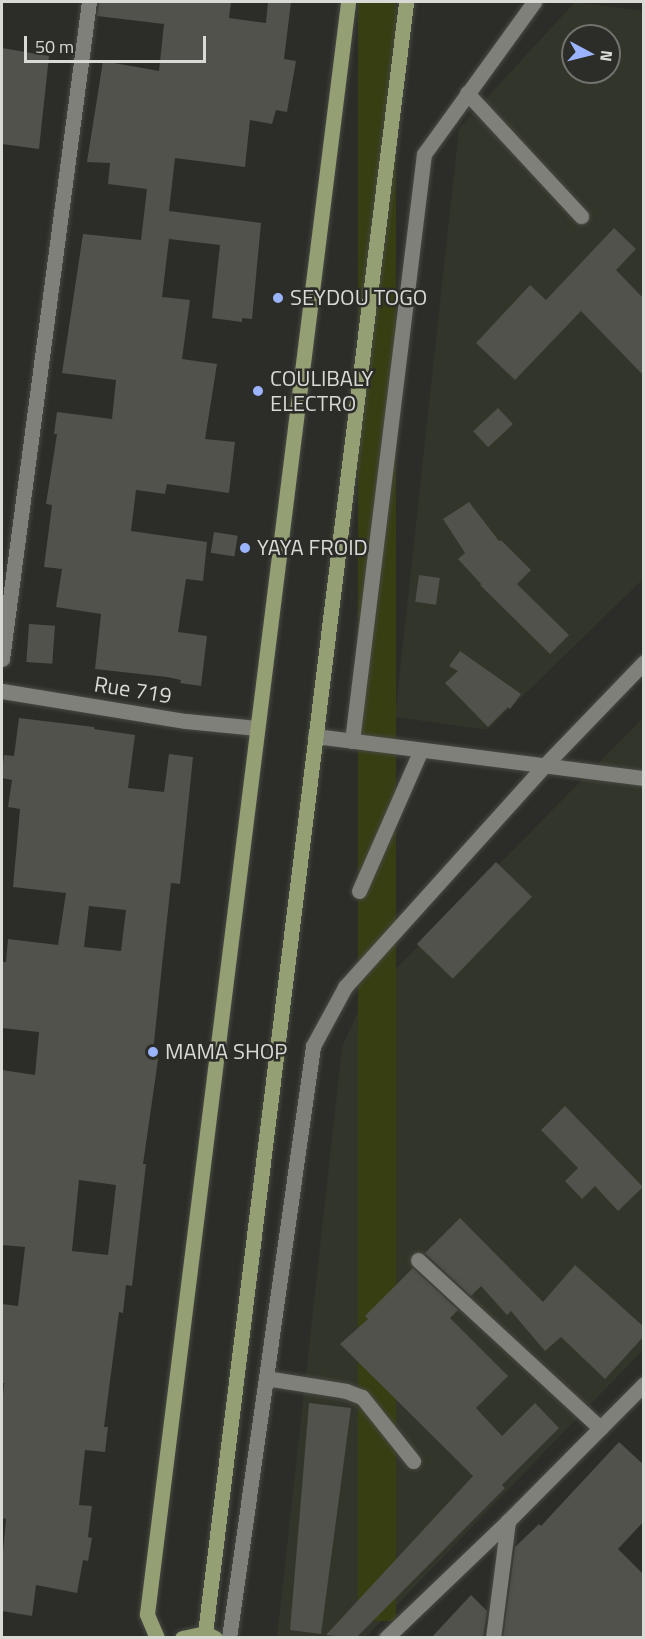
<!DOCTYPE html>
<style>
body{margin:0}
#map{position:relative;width:645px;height:1639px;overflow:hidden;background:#2c2d28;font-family:"Titillium Web",sans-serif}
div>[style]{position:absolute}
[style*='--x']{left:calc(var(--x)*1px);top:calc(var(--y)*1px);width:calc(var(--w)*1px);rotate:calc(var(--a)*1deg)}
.built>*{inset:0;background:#323529}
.green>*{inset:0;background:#363e12;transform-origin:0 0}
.building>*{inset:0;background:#50524b;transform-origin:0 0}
.roads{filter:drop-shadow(0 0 2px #474943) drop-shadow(0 0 2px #474943)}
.minor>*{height:15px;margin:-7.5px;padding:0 7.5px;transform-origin:7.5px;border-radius:7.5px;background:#7e8079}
.major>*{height:15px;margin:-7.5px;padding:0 7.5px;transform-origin:7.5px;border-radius:7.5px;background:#959f74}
.dots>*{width:16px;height:16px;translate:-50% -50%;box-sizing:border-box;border:3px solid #2c2d28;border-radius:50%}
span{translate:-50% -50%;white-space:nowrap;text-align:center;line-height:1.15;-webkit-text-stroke:5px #2c2d28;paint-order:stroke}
.poi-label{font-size:22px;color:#d9dad6}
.left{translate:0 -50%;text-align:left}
.street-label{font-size:22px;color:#d9dad6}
.frame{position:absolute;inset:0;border:3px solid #d9dad6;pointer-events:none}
.north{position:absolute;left:561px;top:24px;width:60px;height:60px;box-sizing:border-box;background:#2c2d28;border:2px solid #71726e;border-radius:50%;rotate:97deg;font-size:16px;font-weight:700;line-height:24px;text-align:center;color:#d9dad6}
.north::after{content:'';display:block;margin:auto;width:21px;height:27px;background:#9bb4fd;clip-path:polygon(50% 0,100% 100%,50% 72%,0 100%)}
.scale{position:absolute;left:24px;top:36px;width:182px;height:27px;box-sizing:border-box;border:3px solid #d9dad6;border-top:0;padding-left:8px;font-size:18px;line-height:21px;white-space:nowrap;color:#d9dad6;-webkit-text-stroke:4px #2c2d28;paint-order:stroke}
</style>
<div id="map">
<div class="built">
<i style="clip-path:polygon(evenodd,575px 2px,643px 11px,643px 579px,488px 730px,395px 717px,459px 128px,575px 2px,573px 36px,609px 36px,609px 72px,573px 72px,573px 36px)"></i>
<i style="clip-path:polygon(643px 718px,643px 1350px,366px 1637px,277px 1637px,342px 1047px,362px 1003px)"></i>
</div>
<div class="green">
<i style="left:358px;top:2px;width:38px;height:1619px"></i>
</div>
<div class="building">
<i style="clip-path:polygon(99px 2px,231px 2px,229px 18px,266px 23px,268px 2px,291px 2px,284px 59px,296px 61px,287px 112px,276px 110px,272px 124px,250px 120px,245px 167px,175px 158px,169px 211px,261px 223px,252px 319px,242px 318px,242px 322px,212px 318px,220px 245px,169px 239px,162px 297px,190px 300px,182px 359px,217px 364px,205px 439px,235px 442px,229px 493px,167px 484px,165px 494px,136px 490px,131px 531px,207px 542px,203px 581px,186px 579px,178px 632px,207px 636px,201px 686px,180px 683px,181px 680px,167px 677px,95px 669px,101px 614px,56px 607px,62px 569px,44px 567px,52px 505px,46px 504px,57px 434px,54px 434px,57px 412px,112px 419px,116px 380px,62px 373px,83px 234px,141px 240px,147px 189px,108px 184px,110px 163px,87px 162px,103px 61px,159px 71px,164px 24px,97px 16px)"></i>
<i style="clip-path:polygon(2px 48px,49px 56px,39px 149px,2px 144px)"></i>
<i style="clip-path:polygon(614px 228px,636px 249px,616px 270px,644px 299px,644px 376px,581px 311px,515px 380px,476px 343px,530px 285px,546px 300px)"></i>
<i style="left:498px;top:408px;width:22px;height:34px;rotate:47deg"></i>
<i style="clip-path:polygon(469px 502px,499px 541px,501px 540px,531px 570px,517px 584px,569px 635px,550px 654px,479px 584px,482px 585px,458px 559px,465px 553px,443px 519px)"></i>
<i style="left:214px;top:532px;width:24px;height:21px;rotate:9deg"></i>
<i style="left:419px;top:575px;width:21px;height:27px;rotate:8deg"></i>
<i style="left:29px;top:624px;width:26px;height:38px;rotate:4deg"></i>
<i style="clip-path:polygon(460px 651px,521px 694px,510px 709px,508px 707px,488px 727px,445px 683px,458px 671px,449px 666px)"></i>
<i style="clip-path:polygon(evenodd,19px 718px,94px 727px,94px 729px,135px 735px,128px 788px,164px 792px,169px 754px,193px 757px,180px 884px,171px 883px,163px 956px,153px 1052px,159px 1053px,143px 1164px,146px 1164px,132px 1286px,126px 1285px,123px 1313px,119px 1312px,104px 1427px,108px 1427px,105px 1452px,85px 1450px,79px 1505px,92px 1506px,88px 1537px,92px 1538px,88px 1561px,83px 1560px,77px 1593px,36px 1585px,32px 1616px,2px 1611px,2px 1562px,6px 1519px,2px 1518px,2px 1407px,4px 1383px,2px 1383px,2px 1304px,18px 1306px,25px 1247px,2px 1245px,2px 1070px,35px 1075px,39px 1032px,2px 1028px,2px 962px,6px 962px,8px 939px,58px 945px,66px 893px,13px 887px,20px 809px,8px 807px,12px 780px,2px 778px,2px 775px,4px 755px,14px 756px,19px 718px,89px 906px,126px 910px,121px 951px,84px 947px,89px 906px,19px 718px,79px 1180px,116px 1185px,108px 1255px,72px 1251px,79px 1180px)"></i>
<i style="left:496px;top:862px;width:50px;height:114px;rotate:44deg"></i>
<i style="clip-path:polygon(565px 1106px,643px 1187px,618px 1211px,595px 1186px,582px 1199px,565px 1181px,578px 1168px,541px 1130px)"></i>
<i style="clip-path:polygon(460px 1218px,543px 1302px,575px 1265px,644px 1327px,644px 1336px,605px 1379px,561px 1337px,545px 1351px,511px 1311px,507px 1315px,481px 1286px,471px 1296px,425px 1253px)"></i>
<i style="clip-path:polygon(413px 1268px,458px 1310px,450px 1318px,508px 1376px,476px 1408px,502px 1436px,535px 1403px,559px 1428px,502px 1485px,505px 1488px,356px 1638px,326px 1635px,473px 1476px,340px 1344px,368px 1319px,365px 1316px)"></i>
<i style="clip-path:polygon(309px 1403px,351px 1408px,321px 1634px,290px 1630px)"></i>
<i style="clip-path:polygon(619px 1442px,644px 1465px,644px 1521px,618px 1549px,644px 1575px,644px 1638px,503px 1638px,515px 1547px,539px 1524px,541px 1526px)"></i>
<i style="clip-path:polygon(471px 1595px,487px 1611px,483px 1638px,431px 1638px)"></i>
</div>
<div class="roads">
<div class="minor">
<i style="--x:467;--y:93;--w:168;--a:47.2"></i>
<i style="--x:2;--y:659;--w:663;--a:-82.46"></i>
<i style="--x:2;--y:691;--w:186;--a:9.3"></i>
<i style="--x:186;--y:721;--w:71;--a:5.6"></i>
<i style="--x:315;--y:736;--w:332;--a:7.3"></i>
<i style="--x:352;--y:741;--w:591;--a:-83.01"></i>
<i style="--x:424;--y:154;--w:188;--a:-54.1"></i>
<i style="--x:359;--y:891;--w:154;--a:-66.3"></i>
<i style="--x:418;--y:1260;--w:248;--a:42.7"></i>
<i style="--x:266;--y:1378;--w:81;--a:9.2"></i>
<i style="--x:346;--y:1391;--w:17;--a:21"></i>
<i style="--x:362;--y:1397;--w:82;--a:51.4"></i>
<i style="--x:229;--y:1638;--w:598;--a:-81.92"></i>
<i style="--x:313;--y:1046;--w:67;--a:-61.5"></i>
<i style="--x:345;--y:987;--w:297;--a:-48"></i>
<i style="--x:544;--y:766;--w:144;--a:-46.1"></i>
<i style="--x:386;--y:1638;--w:169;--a:-43.8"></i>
<i style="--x:508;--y:1521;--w:193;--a:-45.2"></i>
<i style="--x:493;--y:1638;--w:118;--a:-82.7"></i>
</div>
<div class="major">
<i style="--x:205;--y:1633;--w:1643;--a:-82.97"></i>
<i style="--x:157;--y:1638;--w:26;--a:-113"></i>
<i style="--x:147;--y:1614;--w:1624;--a:-82.89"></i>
<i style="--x:182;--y:1638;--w:24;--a:-12"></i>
<i style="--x:205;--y:1633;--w:11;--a:27"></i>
</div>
</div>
<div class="dots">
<i style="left:278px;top:298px;background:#9bb4fd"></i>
<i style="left:258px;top:391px;background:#9bb4fd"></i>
<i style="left:245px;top:548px;background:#9bb4fd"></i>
<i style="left:153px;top:1052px;background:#9bb4fd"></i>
</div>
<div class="poi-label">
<span class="left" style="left:290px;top:298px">SEYDOU TOGO</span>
<span class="left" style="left:270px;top:391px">COULIBALY<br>ELECTRO</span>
<span class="left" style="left:257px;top:548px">YAYA FROID</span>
<span class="left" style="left:165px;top:1052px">MAMA SHOP</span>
</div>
<div class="street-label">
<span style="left:133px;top:690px;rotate:9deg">Rue 719</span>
</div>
<div class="frame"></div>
<div class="north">N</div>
<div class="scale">50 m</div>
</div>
